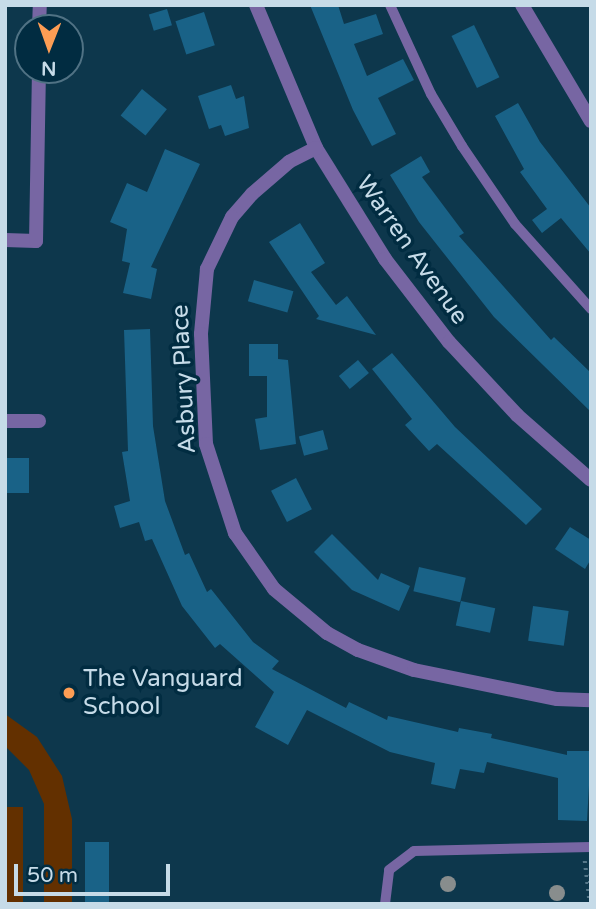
<!DOCTYPE html>
<style>
body{margin:0}
#map{position:relative;width:596px;height:909px;overflow:hidden;background:#0d374c;font-family:"Varela Round",sans-serif}
div>[style]{position:absolute}
[style*='--x']{left:calc(var(--x)*1px);top:calc(var(--y)*1px);width:calc(var(--w)*1px);rotate:calc(var(--a)*1deg)}
.green>*{inset:0;background:#633000;transform-origin:0 0}
.building>*{inset:0;background:#196287;transform-origin:0 0}
.path>*{height:3.5px;margin-top:-1.75px;transform-origin:0;background:repeating-linear-gradient(90deg,#56788a 0 2px,transparent 0 7px)}
.lane>*{height:10px;margin:-5px;padding:0 5px;transform-origin:5px;border-radius:5px;background:#7766a3}
.street>*{height:14px;margin:-7px;padding:0 7px;transform-origin:7px;border-radius:7px;background:#7766a3}
.trees>*{width:16px;height:16px;margin:-8px;border-radius:50%;background:#888d8d}
.dots>*{width:19px;height:19px;translate:-50% -50%;box-sizing:border-box;border:4px solid #012c41;border-radius:50%}
span{translate:-50% -50%;white-space:nowrap;text-align:center;line-height:1.15;-webkit-text-stroke:7px #012c41;paint-order:stroke}
.street-label{font-size:24px;color:#c6dbe8}
.poi-label{font-size:24px;color:#c6dbe8}
.left{translate:0 -50%;text-align:left}
.frame{position:absolute;inset:0;border:7px solid #c6dbe8;pointer-events:none}
.north{position:absolute;left:14px;top:14px;width:70px;height:70px;box-sizing:border-box;background:#012c41;border:2px solid #507284;border-radius:50%;rotate:181deg;font-size:19px;font-weight:700;line-height:28px;text-align:center;color:#c6dbe8}
.north::after{content:'';display:block;margin:auto;width:24px;height:32px;background:#fc9d54;clip-path:polygon(50% 0,100% 100%,50% 72%,0 100%)}
.scale{position:absolute;left:14px;top:864px;width:156px;height:32px;box-sizing:border-box;border:4px solid #c6dbe8;border-top:0;padding-left:9px;font-size:21px;line-height:24px;white-space:nowrap;color:#c6dbe8;-webkit-text-stroke:5px #012c41;paint-order:stroke}
</style>
<div id="map">
<div class="green">
<i style="clip-path:polygon(5px 714px,37px 737px,62px 776px,72px 819px,72px 904px,44px 904px,44px 804px,29px 770px,5px 746px)"></i>
<i style="left:5px;top:807px;width:18px;height:97px"></i>
</div>
<div class="building">
<i style="clip-path:polygon(310px 5px,338px 5px,344px 24px,376px 14px,383px 34px,354px 44px,367px 76px,403px 59px,414px 80px,378px 98px,396px 134px,372px 146px,353px 110px)"></i>
<i style="left:167px;top:9px;width:17px;height:19px;rotate:73deg"></i>
<i style="left:204px;top:12px;width:35px;height:30px;rotate:72deg"></i>
<i style="left:474px;top:25px;width:58px;height:25px;rotate:64deg"></i>
<i style="clip-path:polygon(231px 85px,236px 99px,244px 96px,249px 128px,225px 136px,221px 125px,209px 129px,198px 96px)"></i>
<i style="left:142px;top:89px;width:32px;height:34px;rotate:39deg"></i>
<i style="clip-path:polygon(518px 103px,540px 142px,591px 208px,591px 254px,561px 218px,542px 233px,532px 220px,547px 209px,520px 172px,524px 169px,495px 116px)"></i>
<i style="clip-path:polygon(165px 149px,200px 164px,151px 267px,157px 269px,151px 299px,123px 293px,130px 263px,122px 261px,127px 229px,110px 222px,127px 183px,147px 192px)"></i>
<i style="clip-path:polygon(421px 156px,430px 172px,422px 177px,464px 233px,459px 236px,551px 340px,554px 337px,591px 373px,591px 412px,494px 317px,419px 222px,390px 175px)"></i>
<i style="clip-path:polygon(300px 223px,325px 263px,311px 272px,336px 305px,347px 296px,376px 335px,316px 319px,319px 316px,269px 242px)"></i>
<i style="left:254px;top:280px;width:41px;height:22px;rotate:16deg"></i>
<i style="clip-path:polygon(150px 329px,153px 426px,165px 501px,185px 555px,189px 553px,207px 592px,211px 589px,253px 642px,279px 661px,272px 669px,346px 708px,349px 702px,387px 720px,388px 716px,458px 732px,459px 728px,492px 734px,491px 738px,567px 755px,567px 751px,591px 751px,587px 821px,558px 820px,558px 778px,487px 762px,484px 773px,460px 769px,455px 789px,431px 784px,435px 763px,390px 752px,307px 710px,288px 745px,255px 727px,274px 692px,220px 644px,215px 648px,182px 606px,152px 539px,145px 541px,139px 522px,120px 528px,114px 506px,130px 501px,122px 452px,128px 451px,124px 330px)"></i>
<i style="clip-path:polygon(249px 344px,278px 344px,278px 359px,288px 360px,296px 444px,260px 450px,255px 419px,267px 417px,267px 376px,249px 376px)"></i>
<i style="clip-path:polygon(392px 353px,455px 427px,542px 509px,526px 525px,437px 444px,429px 451px,405px 425px,412px 419px,372px 369px)"></i>
<i style="left:358px;top:360px;width:17px;height:25px;rotate:50deg"></i>
<i style="left:323px;top:430px;width:20px;height:25px;rotate:75deg"></i>
<i style="left:5px;top:458px;width:24px;height:35px"></i>
<i style="left:296px;top:478px;width:35px;height:28px;rotate:63deg"></i>
<i style="clip-path:polygon(570px 527px,591px 540px,591px 559px,585px 569px,555px 549px)"></i>
<i style="clip-path:polygon(332px 534px,378px 580px,381px 573px,410px 586px,399px 611px,352px 590px,314px 552px)"></i>
<i style="left:419px;top:567px;width:48px;height:25px;rotate:13deg"></i>
<i style="left:461px;top:601px;width:35px;height:25px;rotate:12deg"></i>
<i style="left:533px;top:606px;width:36px;height:35px;rotate:8deg"></i>
<i style="left:85px;top:842px;width:24px;height:62px"></i>
</div>
<div class="path">
<i style="--x:585;--y:861;--w:43;--a:83.4"></i>
</div>
<div class="lane">
<i style="--x:390;--y:5;--w:98;--a:65.3"></i>
<i style="--x:431;--y:94;--w:61;--a:59.2"></i>
<i style="--x:462;--y:146;--w:94;--a:55.8"></i>
<i style="--x:515;--y:224;--w:114;--a:48.2"></i>
<i style="--x:385;--y:904;--w:34;--a:-83"></i>
<i style="--x:389;--y:870;--w:31;--a:-37"></i>
<i style="--x:414;--y:851;--w:177;--a:-1.3"></i>
</div>
<div class="street">
<i style="--x:256;--y:5;--w:155;--a:67.2"></i>
<i style="--x:316;--y:148;--w:131;--a:58.1"></i>
<i style="--x:385;--y:259;--w:105;--a:52.4"></i>
<i style="--x:449;--y:342;--w:100;--a:47"></i>
<i style="--x:517;--y:415;--w:98;--a:41.3"></i>
<i style="--x:522;--y:5;--w:135;--a:59.3"></i>
<i style="--x:39;--y:28;--w:23;--a:-88"></i>
<i style="--x:316;--y:148;--w:30;--a:153"></i>
<i style="--x:289;--y:162;--w:49;--a:139.1"></i>
<i style="--x:252;--y:194;--w:30;--a:131"></i>
<i style="--x:232;--y:217;--w:58;--a:115.7"></i>
<i style="--x:207;--y:269;--w:65;--a:95.3"></i>
<i style="--x:201;--y:334;--w:110;--a:87.4"></i>
<i style="--x:206;--y:444;--w:94;--a:72"></i>
<i style="--x:235;--y:533;--w:68;--a:55.1"></i>
<i style="--x:274;--y:589;--w:69;--a:39.7"></i>
<i style="--x:327;--y:633;--w:35;--a:29"></i>
<i style="--x:358;--y:650;--w:59;--a:19.7"></i>
<i style="--x:414;--y:670;--w:146;--a:11.5"></i>
<i style="--x:557;--y:699;--w:34;--a:2"></i>
<i style="--x:5;--y:240;--w:31;--a:2"></i>
<i style="--x:36;--y:241;--w:171;--a:-89"></i>
<i style="--x:5;--y:421;--w:34;--a:0"></i>
</div>
<div class="trees">
<i style="left:448px;top:884px"></i>
<i style="left:557px;top:893px"></i>
</div>
<div class="dots">
<i style="left:69px;top:693px;background:#fc9d54"></i>
</div>
<div class="street-label">
<span style="left:412px;top:250px;rotate:55deg">Warren Avenue</span>
<span style="left:184px;top:379px;rotate:-93deg">Asbury Place</span>
</div>
<div class="poi-label">
<span class="left" style="left:83px;top:693px">The Vanguard<br>School</span>
</div>
<div class="frame"></div>
<div class="north">N</div>
<div class="scale">50 m</div>
</div>
